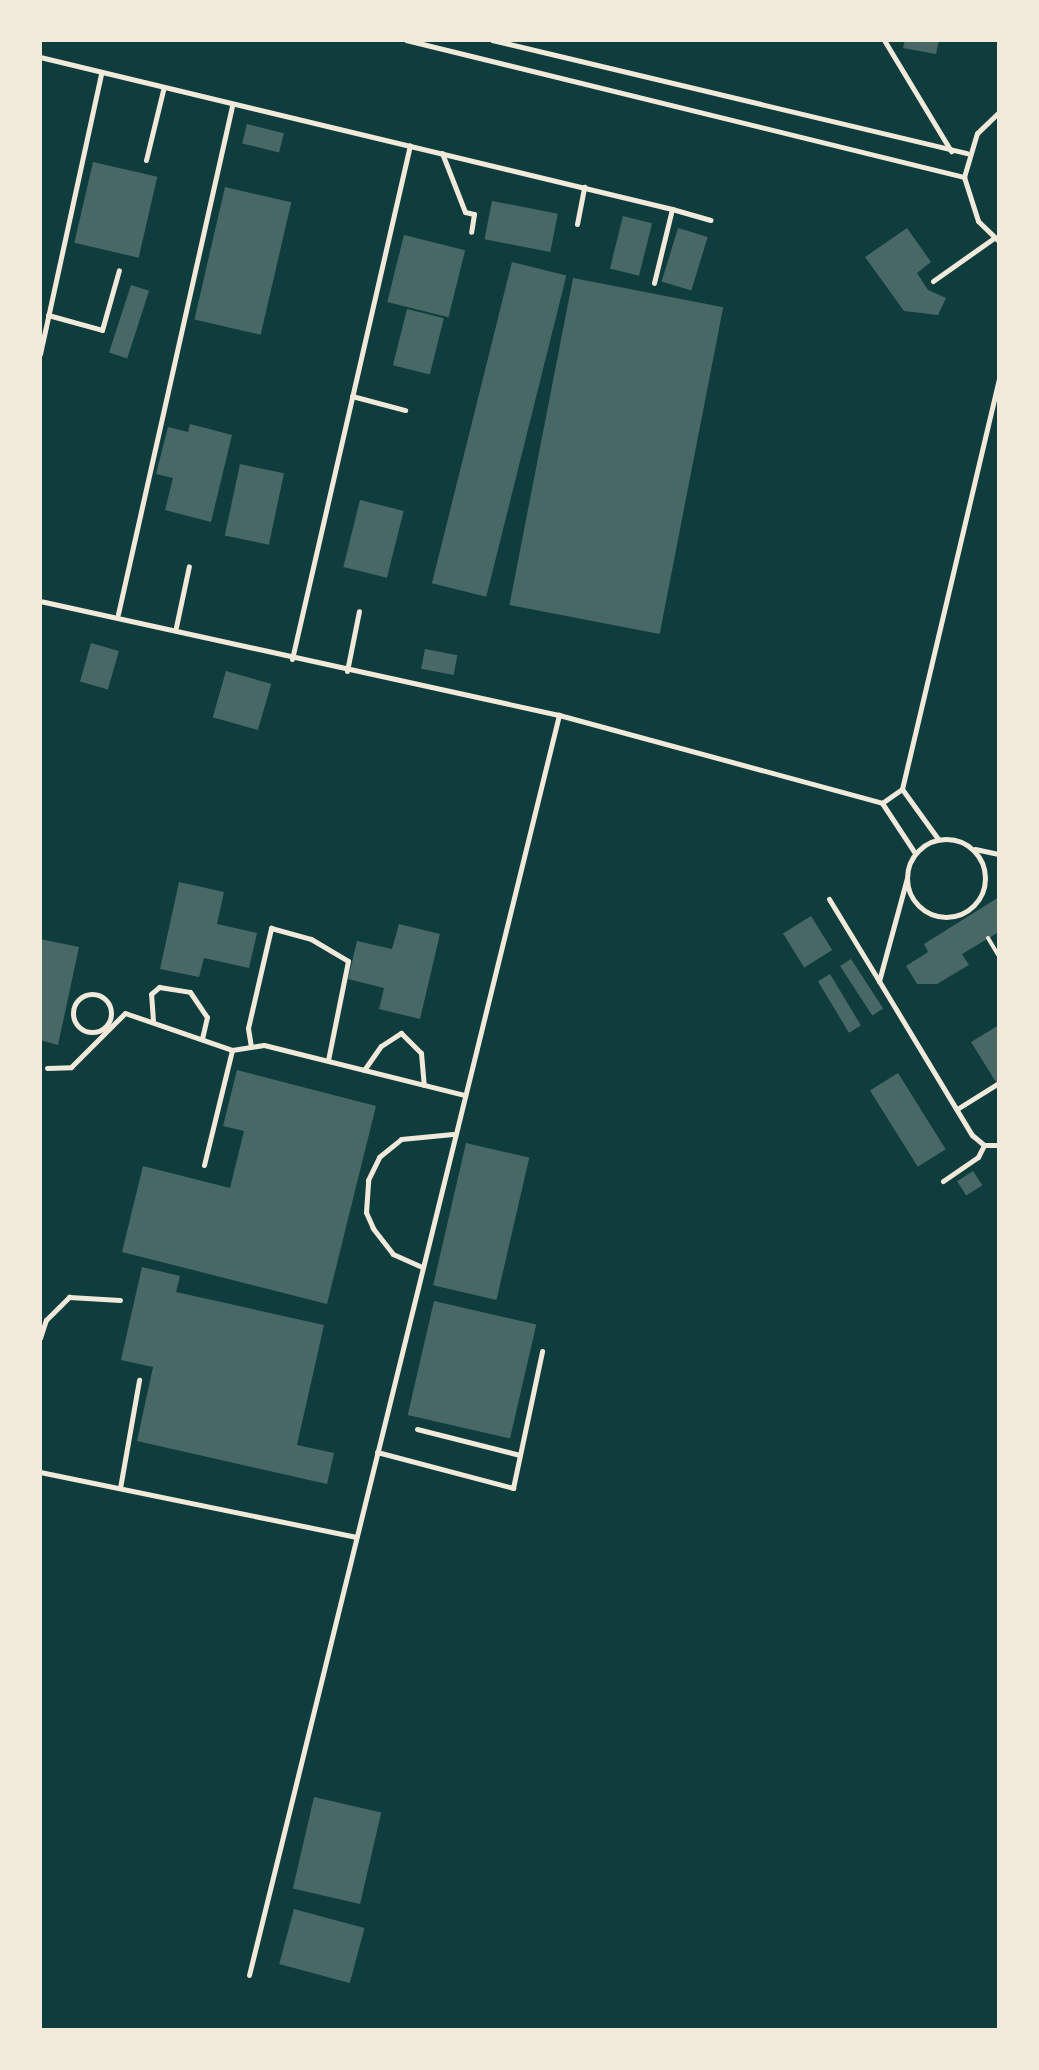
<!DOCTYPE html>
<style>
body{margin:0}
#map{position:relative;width:1039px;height:2070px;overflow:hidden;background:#0f3d3e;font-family:"Playfair Display",serif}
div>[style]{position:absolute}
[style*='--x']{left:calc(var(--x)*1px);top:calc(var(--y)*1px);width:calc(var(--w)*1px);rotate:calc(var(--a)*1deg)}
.building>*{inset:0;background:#486865;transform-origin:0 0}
.path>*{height:4px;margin:-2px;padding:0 2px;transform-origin:2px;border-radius:2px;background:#f1e9da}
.service>*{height:5px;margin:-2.5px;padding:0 2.5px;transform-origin:2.5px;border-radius:2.5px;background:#f1e9da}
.service>.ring{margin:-2.5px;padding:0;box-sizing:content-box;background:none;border:5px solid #f1e9da;border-radius:50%}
span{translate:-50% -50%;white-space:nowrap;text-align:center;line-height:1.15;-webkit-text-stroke:10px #f1e9da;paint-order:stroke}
.frame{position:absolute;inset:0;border:42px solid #f1e9da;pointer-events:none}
</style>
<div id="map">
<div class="building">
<i style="clip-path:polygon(905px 40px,939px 40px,936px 54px,903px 48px)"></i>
<i style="left:247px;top:124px;width:38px;height:20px;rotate:14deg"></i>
<i style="left:93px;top:162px;width:66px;height:83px;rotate:13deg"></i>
<i style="left:225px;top:187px;width:68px;height:136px;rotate:13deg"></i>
<i style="left:492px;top:201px;width:67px;height:39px;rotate:11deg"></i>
<i style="left:623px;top:216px;width:30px;height:54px;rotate:14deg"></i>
<i style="left:678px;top:228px;width:31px;height:56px;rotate:17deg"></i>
<i style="clip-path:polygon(907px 228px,931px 262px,917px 273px,928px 290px,946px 298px,938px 315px,904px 311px,865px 257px)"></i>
<i style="left:404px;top:235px;width:63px;height:69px;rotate:14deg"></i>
<i style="left:512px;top:262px;width:56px;height:331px;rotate:14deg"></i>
<i style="left:573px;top:278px;width:153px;height:333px;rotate:11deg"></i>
<i style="left:131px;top:285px;width:19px;height:71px;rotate:18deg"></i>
<i style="left:407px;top:309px;width:38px;height:58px;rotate:14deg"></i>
<i style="clip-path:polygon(190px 424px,232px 435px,211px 522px,165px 510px,173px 478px,156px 474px,168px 427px,188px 432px)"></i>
<i style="left:240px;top:464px;width:45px;height:73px;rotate:12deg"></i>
<i style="left:360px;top:500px;width:45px;height:69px;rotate:14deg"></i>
<i style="left:91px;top:643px;width:29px;height:40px;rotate:16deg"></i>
<i style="left:425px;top:649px;width:33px;height:20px;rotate:11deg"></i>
<i style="left:226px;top:671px;width:47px;height:48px;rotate:16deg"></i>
<i style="clip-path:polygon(179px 882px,224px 892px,217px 924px,257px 933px,249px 968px,204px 958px,199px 977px,160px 969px)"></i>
<i style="clip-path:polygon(999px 897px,999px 932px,962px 954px,969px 965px,937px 984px,917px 984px,906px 966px,928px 952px,924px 944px)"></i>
<i style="left:811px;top:916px;width:40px;height:33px;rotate:58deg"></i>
<i style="clip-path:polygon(399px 924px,440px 934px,420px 1019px,379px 1009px,384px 988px,348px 979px,357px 941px,392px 949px)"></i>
<i style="clip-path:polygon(40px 939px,79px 947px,58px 1045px,40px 1040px)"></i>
<i style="left:851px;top:959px;width:59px;height:13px;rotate:57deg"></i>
<i style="left:830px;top:974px;width:60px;height:14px;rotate:59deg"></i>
<i style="clip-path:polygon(999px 1025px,999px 1087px,971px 1042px)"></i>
<i style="clip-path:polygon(237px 1070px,376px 1106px,327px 1304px,122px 1252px,143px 1166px,230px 1188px,244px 1131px,223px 1126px)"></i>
<i style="left:898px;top:1073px;width:90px;height:33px;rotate:58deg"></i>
<i style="left:466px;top:1143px;width:65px;height:146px;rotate:13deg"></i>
<i style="left:973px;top:1171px;width:17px;height:19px;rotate:57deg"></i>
<i style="clip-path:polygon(142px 1267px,180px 1276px,176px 1292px,324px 1325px,297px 1445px,334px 1453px,327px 1484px,137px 1441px,153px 1367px,121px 1360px)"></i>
<i style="left:434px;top:1301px;width:105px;height:117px;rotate:13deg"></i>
<i style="left:314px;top:1797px;width:69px;height:94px;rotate:13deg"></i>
<i style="left:294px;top:1909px;width:73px;height:57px;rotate:15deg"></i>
</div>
<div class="path">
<i style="--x:988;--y:938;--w:21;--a:59"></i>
</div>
<div class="service">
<i style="--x:406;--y:40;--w:575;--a:13.79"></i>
<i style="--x:492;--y:40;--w:488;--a:13.4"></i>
<i style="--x:884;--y:40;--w:130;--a:58.9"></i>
<i style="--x:40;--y:57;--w:650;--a:13.52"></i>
<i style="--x:672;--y:209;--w:76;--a:103.7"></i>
<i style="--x:999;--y:112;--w:30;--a:136"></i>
<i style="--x:977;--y:133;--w:46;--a:106.5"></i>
<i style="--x:964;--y:177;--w:46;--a:72.3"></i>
<i style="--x:978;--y:221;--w:29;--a:44"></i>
<i style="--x:442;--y:153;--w:63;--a:68.7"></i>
<i style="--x:465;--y:212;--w:9;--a:13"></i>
<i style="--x:474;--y:214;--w:18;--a:99"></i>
<i style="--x:146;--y:160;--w:72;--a:-76.3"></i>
<i style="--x:672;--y:209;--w:40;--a:16"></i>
<i style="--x:577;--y:224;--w:38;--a:-79"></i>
<i style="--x:933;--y:281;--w:75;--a:-35.2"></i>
<i style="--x:48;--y:315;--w:56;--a:15.5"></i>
<i style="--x:102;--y:330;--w:62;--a:-74.2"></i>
<i style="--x:40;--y:354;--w:287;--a:-77.7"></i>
<i style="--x:352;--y:396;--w:55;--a:14.8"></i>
<i style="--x:40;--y:601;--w:531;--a:12.39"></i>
<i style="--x:559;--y:715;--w:335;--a:15.2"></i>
<i style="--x:882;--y:803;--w:24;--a:-35"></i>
<i style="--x:902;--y:789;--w:421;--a:-76.7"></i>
<i style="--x:118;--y:614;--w:521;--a:-77.35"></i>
<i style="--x:176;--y:627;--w:62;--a:-78"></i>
<i style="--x:292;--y:659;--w:527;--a:-77.07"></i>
<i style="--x:347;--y:671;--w:61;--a:-78.7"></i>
<i style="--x:902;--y:789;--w:62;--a:54.2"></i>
<i style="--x:882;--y:803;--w:60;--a:56.6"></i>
<i class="ring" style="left:907px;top:839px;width:73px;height:73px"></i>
<i style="--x:975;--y:849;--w:25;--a:12"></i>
<i style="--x:907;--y:878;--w:107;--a:105.2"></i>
<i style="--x:879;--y:981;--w:180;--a:58.9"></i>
<i style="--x:972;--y:1135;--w:16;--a:40"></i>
<i style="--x:984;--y:1145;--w:15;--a:0"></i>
<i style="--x:829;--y:899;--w:96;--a:58.6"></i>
<i class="ring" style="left:73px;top:994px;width:33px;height:33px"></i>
<i style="--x:153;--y:1021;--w:27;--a:-94"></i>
<i style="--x:151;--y:994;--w:11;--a:-41"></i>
<i style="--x:159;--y:987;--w:31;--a:9"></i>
<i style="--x:190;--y:992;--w:30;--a:56"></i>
<i style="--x:207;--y:1017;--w:23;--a:103"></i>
<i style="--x:251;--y:1047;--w:19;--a:-99"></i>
<i style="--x:248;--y:1028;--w:103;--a:-77"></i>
<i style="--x:271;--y:928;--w:41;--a:15.4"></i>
<i style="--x:311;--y:939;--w:43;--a:30.7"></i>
<i style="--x:348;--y:961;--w:101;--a:101.4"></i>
<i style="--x:47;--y:1068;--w:24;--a:-2"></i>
<i style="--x:71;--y:1067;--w:76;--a:-45"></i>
<i style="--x:125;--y:1013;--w:113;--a:19.1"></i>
<i style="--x:232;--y:1050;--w:32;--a:-9"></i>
<i style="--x:264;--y:1045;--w:206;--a:14"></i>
<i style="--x:364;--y:1070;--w:29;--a:-55"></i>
<i style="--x:381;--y:1046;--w:24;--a:-33"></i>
<i style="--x:401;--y:1033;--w:28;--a:45"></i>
<i style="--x:421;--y:1053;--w:32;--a:85"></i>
<i style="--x:957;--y:1109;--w:47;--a:-32"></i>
<i style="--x:204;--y:1165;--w:118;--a:-76.3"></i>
<i style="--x:943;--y:1181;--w:42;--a:-34.4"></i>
<i style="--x:978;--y:1157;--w:13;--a:-63"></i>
<i style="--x:422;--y:1267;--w:32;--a:-156"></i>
<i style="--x:393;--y:1254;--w:33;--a:-128"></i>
<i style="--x:373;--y:1228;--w:17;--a:-114"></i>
<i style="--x:366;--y:1212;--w:32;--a:-86"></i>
<i style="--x:368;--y:1180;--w:25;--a:-64"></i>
<i style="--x:379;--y:1157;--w:28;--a:-39"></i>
<i style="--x:401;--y:1139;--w:52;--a:-5.5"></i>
<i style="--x:40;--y:1338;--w:19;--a:-72"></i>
<i style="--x:46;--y:1320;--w:33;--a:-45"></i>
<i style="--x:69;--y:1297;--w:51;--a:3.4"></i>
<i style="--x:417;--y:1429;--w:106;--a:14.2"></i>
<i style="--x:377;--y:1452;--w:141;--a:14.8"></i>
<i style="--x:513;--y:1488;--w:140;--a:-78"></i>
<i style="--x:40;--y:1472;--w:323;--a:11.6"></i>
<i style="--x:120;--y:1488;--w:110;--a:-80"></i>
<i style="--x:249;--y:1975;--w:1298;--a:-76.18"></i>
</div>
<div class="frame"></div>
</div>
